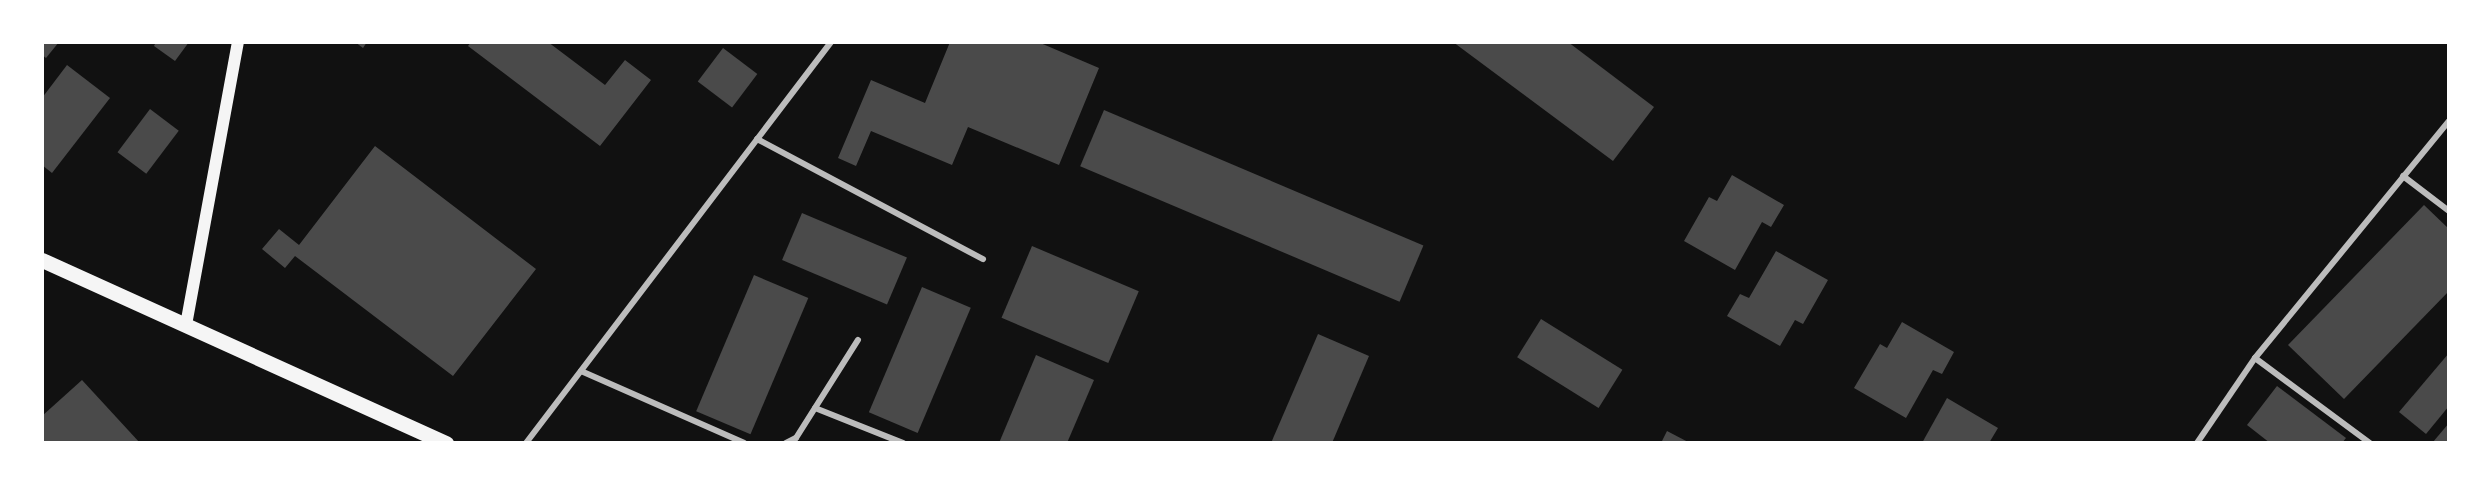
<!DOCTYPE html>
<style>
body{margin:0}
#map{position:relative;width:2491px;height:485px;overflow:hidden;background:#111;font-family:Rubik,sans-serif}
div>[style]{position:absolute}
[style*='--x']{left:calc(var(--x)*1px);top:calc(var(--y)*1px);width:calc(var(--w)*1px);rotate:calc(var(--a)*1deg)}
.building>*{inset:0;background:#4a4a4a;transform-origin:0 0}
.minor>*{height:6px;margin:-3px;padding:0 3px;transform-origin:3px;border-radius:3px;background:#bcbcbc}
.secondary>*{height:12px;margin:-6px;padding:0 6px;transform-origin:6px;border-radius:6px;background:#f5f5f5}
.primary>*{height:15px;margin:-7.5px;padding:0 7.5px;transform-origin:7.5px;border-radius:7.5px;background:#f5f5f5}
span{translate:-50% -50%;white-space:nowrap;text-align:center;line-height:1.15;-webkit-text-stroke:6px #fff;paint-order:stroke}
.frame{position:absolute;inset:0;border:44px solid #fff;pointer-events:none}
</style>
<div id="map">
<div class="building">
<i style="clip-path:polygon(42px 42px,59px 42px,46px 58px,42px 55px)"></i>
<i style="clip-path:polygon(156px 42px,189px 42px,175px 61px,154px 46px)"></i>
<i style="clip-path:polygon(355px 42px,367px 42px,363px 48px)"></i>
<i style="clip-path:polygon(471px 42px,548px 42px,605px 85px,625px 60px,651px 80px,600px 146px,468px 46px)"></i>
<i style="clip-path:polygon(950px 42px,1038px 42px,1099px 68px,1059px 165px,968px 127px,952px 165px,871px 131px,856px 166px,838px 158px,871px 80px,925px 103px)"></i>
<i style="clip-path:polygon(1453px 42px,1568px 42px,1654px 107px,1613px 161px)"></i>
<i style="left:723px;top:48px;width:43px;height:42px;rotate:37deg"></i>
<i style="clip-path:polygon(67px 65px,110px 98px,52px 173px,42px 165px,42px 98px)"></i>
<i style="left:150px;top:109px;width:36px;height:54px;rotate:37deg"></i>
<i style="left:1104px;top:110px;width:347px;height:61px;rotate:23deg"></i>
<i style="clip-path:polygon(375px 146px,536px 269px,453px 376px,295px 256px,285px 268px,262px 249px,279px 229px,299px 245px)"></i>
<i style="clip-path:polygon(1732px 175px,1784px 205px,1771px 227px,1762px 222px,1735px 270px,1684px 241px,1709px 197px,1717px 201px)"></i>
<i style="clip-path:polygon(2424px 205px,2449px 229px,2449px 291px,2344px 399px,2288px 345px)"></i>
<i style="left:802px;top:213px;width:114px;height:51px;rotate:23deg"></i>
<i style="left:1032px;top:246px;width:116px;height:78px;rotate:23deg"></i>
<i style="clip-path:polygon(1776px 251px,1828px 280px,1803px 324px,1795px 320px,1780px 346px,1727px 316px,1740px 294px,1749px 298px)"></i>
<i style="left:754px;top:275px;width:59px;height:148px;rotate:23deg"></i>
<i style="left:922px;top:287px;width:53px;height:136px;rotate:23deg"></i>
<i style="left:1541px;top:319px;width:96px;height:45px;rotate:32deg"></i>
<i style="clip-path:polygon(1902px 322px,1954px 352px,1942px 374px,1933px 370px,1906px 418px,1854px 388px,1880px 344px,1887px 348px)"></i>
<i style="clip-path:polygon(1318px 334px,1369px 356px,1332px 443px,1271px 443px)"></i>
<i style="clip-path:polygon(2449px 353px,2449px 406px,2426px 434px,2399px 412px)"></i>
<i style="clip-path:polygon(1036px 355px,1094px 380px,1067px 443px,999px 443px)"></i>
<i style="clip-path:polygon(82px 380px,140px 443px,42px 443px,42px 416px)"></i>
<i style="clip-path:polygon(2277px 386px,2346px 438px,2342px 443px,2270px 443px,2247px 425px)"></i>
<i style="clip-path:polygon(1947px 398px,1998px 428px,1989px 443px,1922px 443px)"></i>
<i style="clip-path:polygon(2449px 423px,2449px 443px,2434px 443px,2433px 442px)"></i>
<i style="clip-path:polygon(1667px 431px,1690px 443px,1661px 443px)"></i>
</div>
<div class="minor">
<i style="--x:757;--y:139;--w:256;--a:28"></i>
<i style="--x:2403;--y:176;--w:58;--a:37.3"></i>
<i style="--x:2255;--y:358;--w:143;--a:36.5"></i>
<i style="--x:581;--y:371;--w:178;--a:23.8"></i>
<i style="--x:815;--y:408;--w:95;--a:21.7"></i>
<i style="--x:526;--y:443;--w:504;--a:-52.74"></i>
<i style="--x:786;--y:443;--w:11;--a:-27"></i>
<i style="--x:796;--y:438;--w:116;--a:-57.7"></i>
<i style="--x:2197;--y:443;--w:103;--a:-55.7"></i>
<i style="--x:2255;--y:358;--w:306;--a:-50.7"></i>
</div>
<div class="secondary">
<i style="--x:186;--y:325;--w:288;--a:-79.6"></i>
</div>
<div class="primary">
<i style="--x:42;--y:260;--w:444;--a:24.4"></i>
</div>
<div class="frame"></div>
</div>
